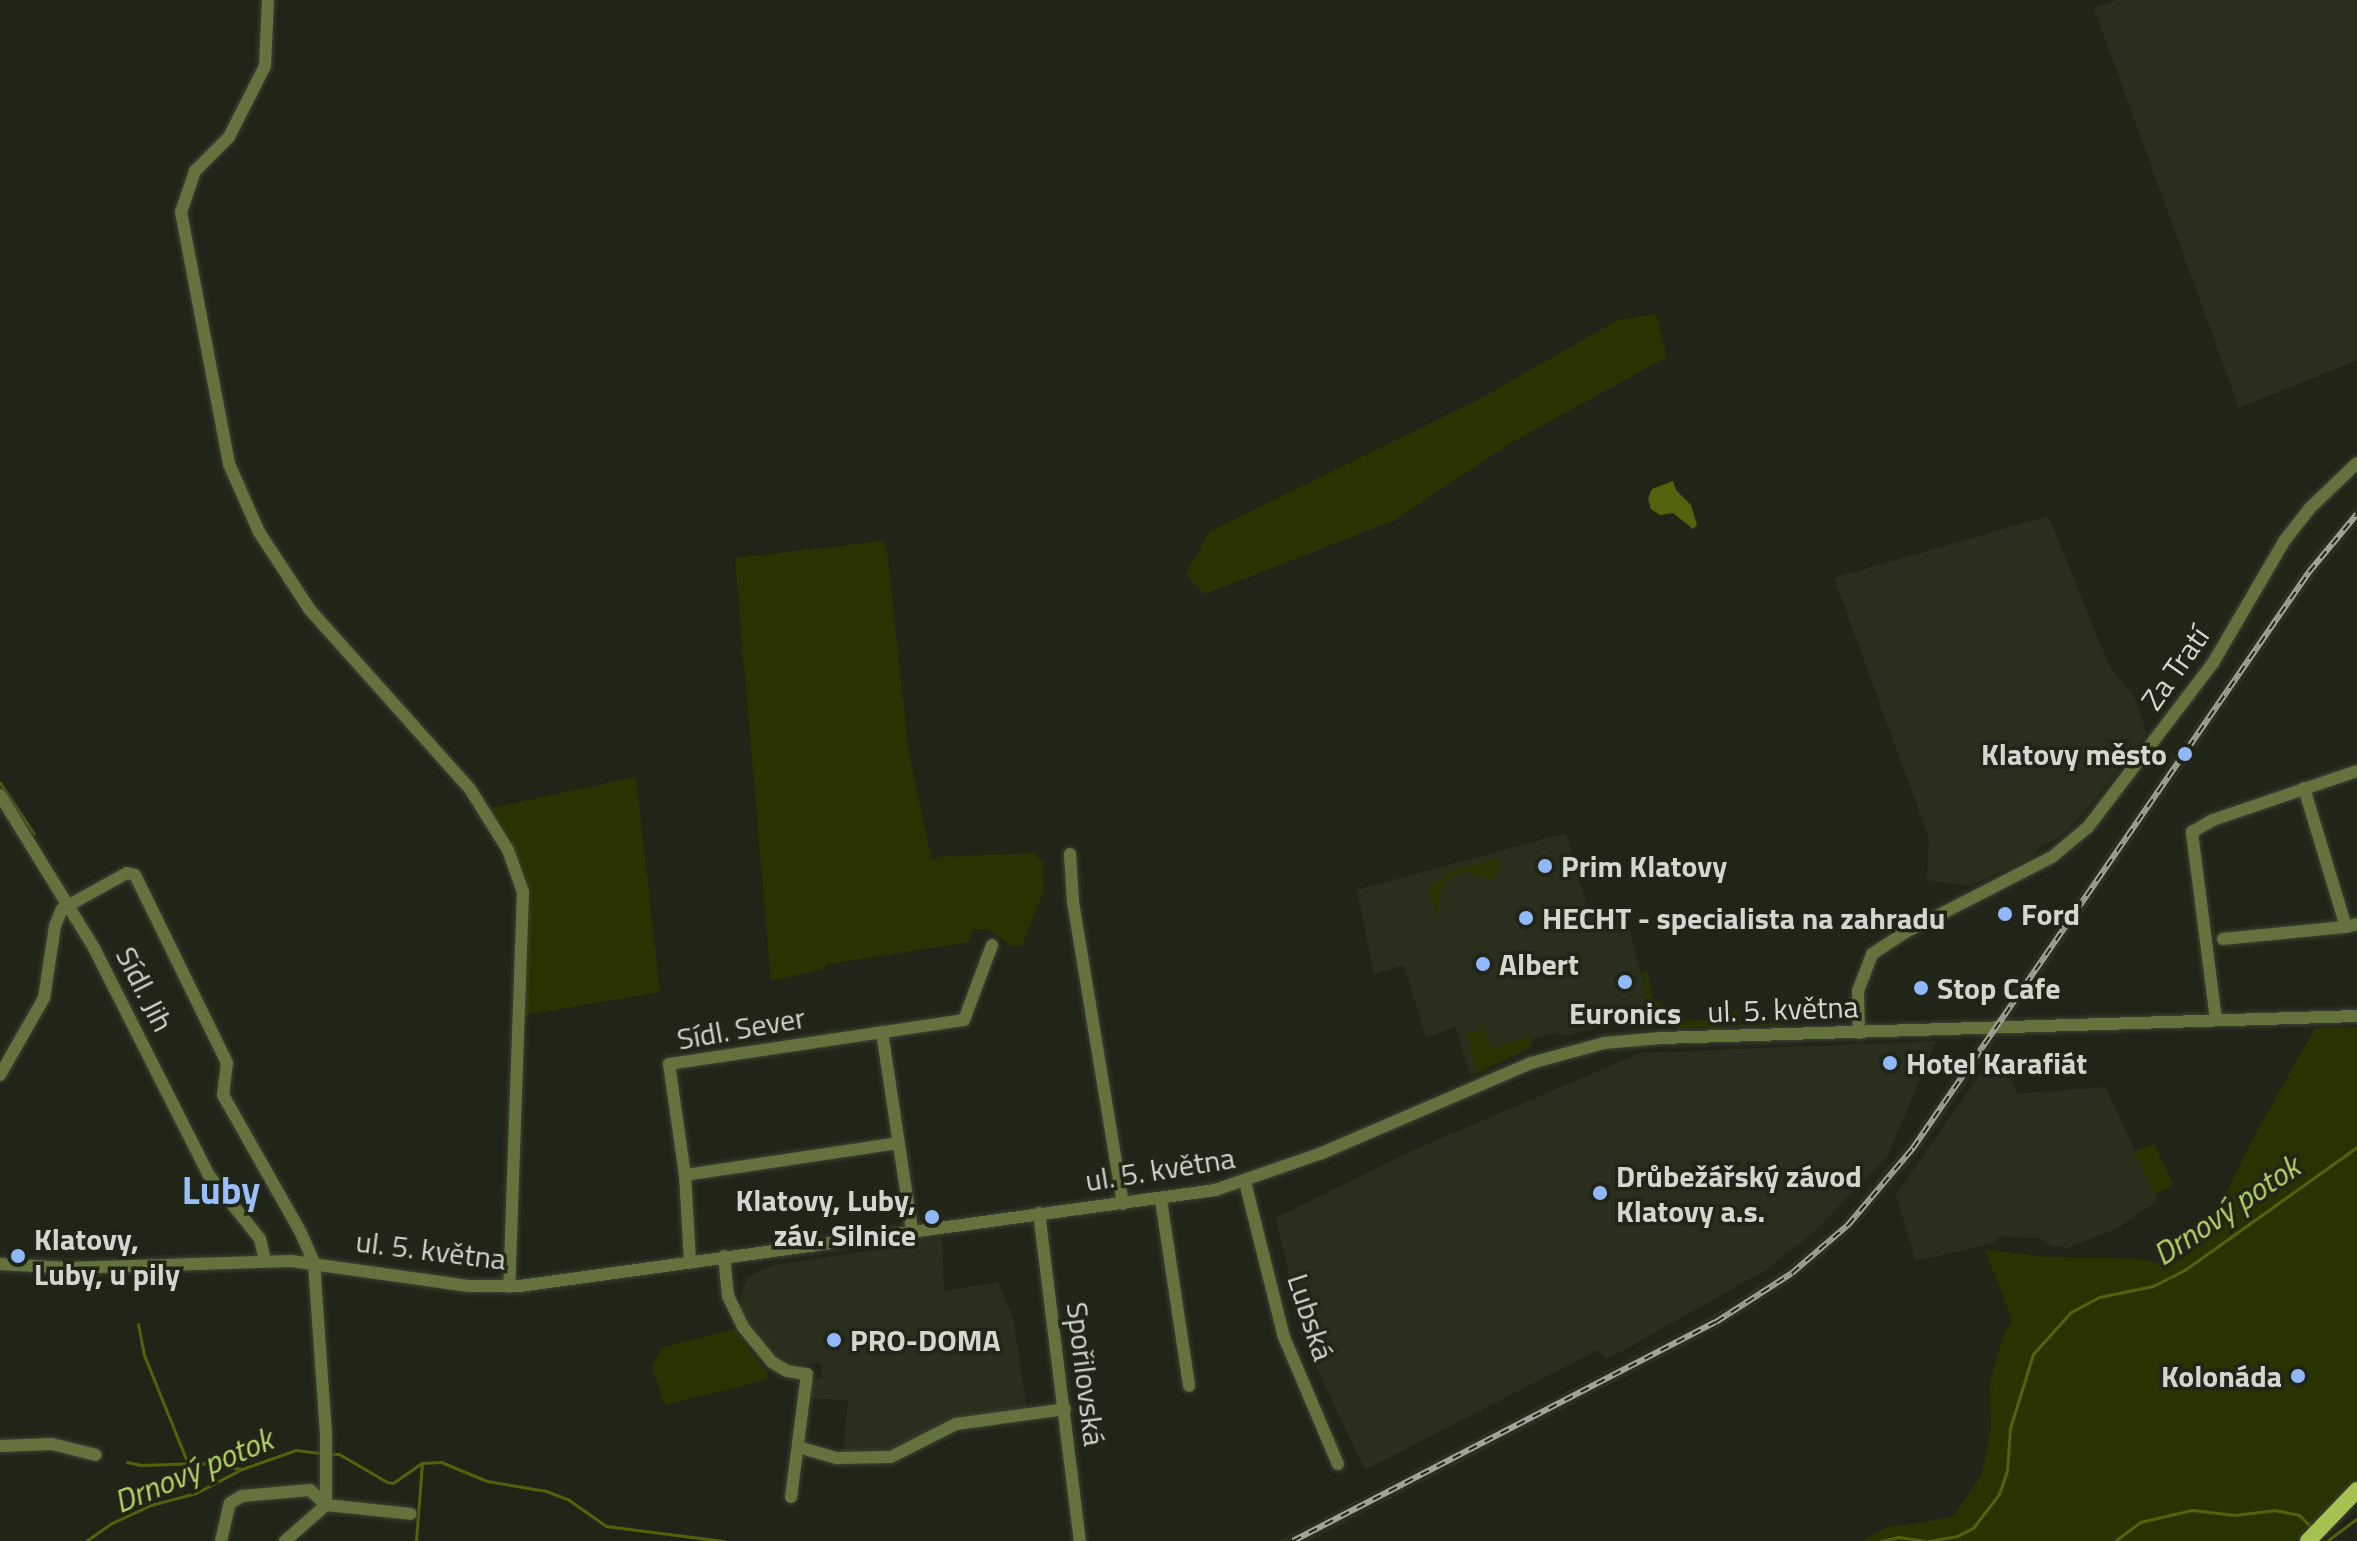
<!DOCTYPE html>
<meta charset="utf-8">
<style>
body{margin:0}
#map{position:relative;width:2357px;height:1541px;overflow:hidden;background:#212518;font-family:"Titillium Web",sans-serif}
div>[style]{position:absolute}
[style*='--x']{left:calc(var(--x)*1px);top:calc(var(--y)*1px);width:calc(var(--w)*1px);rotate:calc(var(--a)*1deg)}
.built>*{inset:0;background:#292f1c}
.green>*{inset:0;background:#283300;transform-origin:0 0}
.water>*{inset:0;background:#52640b}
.stream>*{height:3px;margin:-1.5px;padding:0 1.5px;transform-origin:1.5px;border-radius:1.5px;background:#52640b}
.roads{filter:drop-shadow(0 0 2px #3e4135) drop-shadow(0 0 2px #3e4135)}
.minor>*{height:12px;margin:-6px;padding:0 6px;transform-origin:6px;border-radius:6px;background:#64723e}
.major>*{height:16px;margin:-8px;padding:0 8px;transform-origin:8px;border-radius:8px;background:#a5c150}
.rail>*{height:6px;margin-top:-3px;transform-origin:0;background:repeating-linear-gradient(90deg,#212518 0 9px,#a0a499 0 18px);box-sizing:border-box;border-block:2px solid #a0a499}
.dots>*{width:22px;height:22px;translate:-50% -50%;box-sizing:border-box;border:4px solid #212518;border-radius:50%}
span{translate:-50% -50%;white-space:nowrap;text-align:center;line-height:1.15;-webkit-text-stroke:7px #212518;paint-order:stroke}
.street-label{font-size:30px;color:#d4d7ce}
.poi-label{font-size:30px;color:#d4d7ce;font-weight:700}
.right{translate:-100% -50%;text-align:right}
.left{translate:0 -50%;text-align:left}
.water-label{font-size:32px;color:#b7d468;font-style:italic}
.district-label{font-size:38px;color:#9abfff;font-weight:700}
</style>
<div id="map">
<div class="built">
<i style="clip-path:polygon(2117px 0,2357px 0,2357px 360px,2239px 408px,2094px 8px)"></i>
<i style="clip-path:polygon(2357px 504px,2357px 525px,2315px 576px,1919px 1152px,1853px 1230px,1796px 1278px,1719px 1328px,1309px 1541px,1278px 1541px,1712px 1316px,1788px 1267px,1843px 1220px,1908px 1143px,2304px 567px)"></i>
<i style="clip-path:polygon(2048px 516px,2110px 667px,2134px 697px,2147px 733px,2085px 812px,2060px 837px,2038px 848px,2033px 857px,1970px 886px,1927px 880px,1929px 838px,1834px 578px)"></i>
<i style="clip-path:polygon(1566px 833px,1589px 915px,1624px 908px,1645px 989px,1648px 1026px,1618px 1022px,1563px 1036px,1558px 1032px,1532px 1039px,1532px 1045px,1525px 1051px,1471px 1076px,1455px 1026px,1426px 1038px,1404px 965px,1374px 974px,1357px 890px)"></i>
<i style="clip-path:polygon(1936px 1041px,1888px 1155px,1813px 1233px,1764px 1271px,1606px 1360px,1598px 1350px,1365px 1470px,1304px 1341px,1276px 1218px,1411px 1151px,1641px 1053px)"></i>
<i style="clip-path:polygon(2004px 1061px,2018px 1094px,2105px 1087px,2158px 1200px,2118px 1228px,2065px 1249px,2063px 1246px,2051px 1247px,2039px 1238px,1996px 1237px,1995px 1243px,1916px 1261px,1896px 1195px,1987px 1064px)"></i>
<i style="clip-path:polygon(942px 1237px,944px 1291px,998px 1282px,1013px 1317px,1027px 1411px,948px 1421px,889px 1452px,843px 1453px,848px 1400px,807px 1398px,809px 1382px,823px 1377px,820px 1363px,793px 1365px,780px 1358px,747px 1320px,741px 1308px,741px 1294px,748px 1277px,773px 1265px,879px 1249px,892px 1242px)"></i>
</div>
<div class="green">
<i style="clip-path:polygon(1656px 314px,1667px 357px,1514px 441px,1395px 520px,1205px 594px,1185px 575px,1210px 531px,1476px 401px,1618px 320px)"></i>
<i style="clip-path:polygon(883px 541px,887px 550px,909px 755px,931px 857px,937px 861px,937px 857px,1033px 853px,1043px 862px,1044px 890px,1022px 945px,1012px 946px,987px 929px,972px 930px,969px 942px,829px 964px,823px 969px,771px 981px,735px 558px)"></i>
<i style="clip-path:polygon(636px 777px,660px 992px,521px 1016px,526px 914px,487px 809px)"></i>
<i style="clip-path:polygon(1498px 859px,1498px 873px,1489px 880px,1468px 871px,1446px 880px,1440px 893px,1438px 918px,1430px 887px,1433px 885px,1453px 870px)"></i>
<i style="clip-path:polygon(1643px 972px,1648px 972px,1652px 998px,1662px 1004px,1671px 1022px,1710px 1020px,1739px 1011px,1741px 1025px,1776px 1023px,1776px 1015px,1781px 1025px,1676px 1028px,1622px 1023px,1621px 1020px,1648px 1020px)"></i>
<i style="clip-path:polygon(1523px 1013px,1531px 1046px,1477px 1074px,1467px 1034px,1481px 1030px,1479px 1024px,1482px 1024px,1491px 1048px,1527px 1037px)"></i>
<i style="clip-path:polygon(2357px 1027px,2357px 1477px,2296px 1541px,1861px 1541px,1886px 1528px,1953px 1517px,1982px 1474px,1991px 1428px,1990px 1383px,2002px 1339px,2012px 1320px,1985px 1249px,2044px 1257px,2135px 1258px,2160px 1264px,2173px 1262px,2189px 1254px,2209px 1228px,2257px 1131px,2315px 1028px)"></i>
<i style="left:2154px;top:1143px;width:47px;height:21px;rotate:65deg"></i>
<i style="clip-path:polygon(730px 1330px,736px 1331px,768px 1374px,766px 1380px,665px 1405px,652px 1367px,661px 1348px)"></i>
</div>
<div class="water">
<i style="clip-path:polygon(1673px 481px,1676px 490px,1691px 505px,1697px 525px,1693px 529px,1673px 513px,1660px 515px,1651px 509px,1648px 499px,1652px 489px)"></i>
</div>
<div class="stream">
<i style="--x:0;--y:783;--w:61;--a:56.3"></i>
<i style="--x:138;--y:1324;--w:32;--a:79"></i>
<i style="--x:144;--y:1355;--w:118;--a:68"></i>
<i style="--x:330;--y:1454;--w:9;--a:0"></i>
<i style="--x:339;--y:1454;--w:56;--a:30.3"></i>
<i style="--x:387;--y:1482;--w:6;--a:9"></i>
<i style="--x:393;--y:1483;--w:35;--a:-35"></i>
<i style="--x:422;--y:1463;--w:19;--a:-3"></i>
<i style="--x:441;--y:1462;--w:50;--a:22.4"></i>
<i style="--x:487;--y:1481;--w:60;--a:9.6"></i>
<i style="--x:546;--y:1491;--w:25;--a:21"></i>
<i style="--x:569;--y:1500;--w:45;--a:35.1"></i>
<i style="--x:606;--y:1526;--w:118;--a:7.3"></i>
<i style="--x:127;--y:1462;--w:14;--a:12"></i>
<i style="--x:141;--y:1465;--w:60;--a:-1.9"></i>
<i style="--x:201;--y:1463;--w:41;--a:8.3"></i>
<i style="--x:86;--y:1541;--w:32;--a:-35"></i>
<i style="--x:112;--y:1523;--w:43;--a:-24.8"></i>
<i style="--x:151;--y:1505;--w:47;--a:-14.9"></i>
<i style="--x:196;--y:1493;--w:52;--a:-27.6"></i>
<i style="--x:242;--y:1469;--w:57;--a:-19.4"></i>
<i style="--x:296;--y:1450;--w:26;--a:7"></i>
<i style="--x:416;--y:1541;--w:78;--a:-85.6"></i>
<i style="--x:1881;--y:1541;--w:17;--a:-13"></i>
<i style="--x:1898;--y:1537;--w:28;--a:8"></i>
<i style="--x:1929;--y:1541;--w:28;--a:-10"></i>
<i style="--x:1957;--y:1536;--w:18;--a:-27"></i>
<i style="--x:1973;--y:1528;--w:43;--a:-52.6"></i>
<i style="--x:1999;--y:1494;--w:24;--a:-71"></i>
<i style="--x:2007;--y:1471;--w:43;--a:-86"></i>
<i style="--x:2010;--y:1428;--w:77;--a:-72.7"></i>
<i style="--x:2033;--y:1354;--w:57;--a:-47.9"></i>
<i style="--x:2071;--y:1312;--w:32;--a:-28"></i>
<i style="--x:2099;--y:1297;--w:55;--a:-11.5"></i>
<i style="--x:2153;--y:1286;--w:37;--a:-27"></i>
<i style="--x:2186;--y:1269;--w:210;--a:-35.5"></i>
<i style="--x:2115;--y:1541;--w:31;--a:-37"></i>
<i style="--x:2140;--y:1522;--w:53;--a:-13"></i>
<i style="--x:2192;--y:1510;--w:43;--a:6.6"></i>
<i style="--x:2235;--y:1515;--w:39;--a:-7"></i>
<i style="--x:2274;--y:1510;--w:25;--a:11"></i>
<i style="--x:2299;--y:1515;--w:16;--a:45"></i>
<i style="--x:2327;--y:1541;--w:38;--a:-37"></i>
</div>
<div class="roads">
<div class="minor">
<i style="--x:268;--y:0;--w:66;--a:92.6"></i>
<i style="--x:265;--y:66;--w:80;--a:116.9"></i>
<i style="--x:229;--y:137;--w:48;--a:135"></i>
<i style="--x:195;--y:171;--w:43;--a:108.9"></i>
<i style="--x:181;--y:212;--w:257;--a:79.2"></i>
<i style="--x:229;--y:464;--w:74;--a:66.2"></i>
<i style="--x:259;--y:532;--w:93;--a:56.8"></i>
<i style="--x:310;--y:610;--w:240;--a:48.2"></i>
<i style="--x:470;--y:789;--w:72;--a:58.1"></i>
<i style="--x:508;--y:850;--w:45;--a:70.3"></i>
<i style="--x:523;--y:892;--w:395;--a:92"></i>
<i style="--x:2304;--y:788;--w:145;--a:73.2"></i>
<i style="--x:2346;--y:927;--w:11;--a:-15"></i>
<i style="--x:0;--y:795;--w:180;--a:58.4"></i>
<i style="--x:94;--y:948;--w:253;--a:63.2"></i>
<i style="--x:208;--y:1174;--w:83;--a:51.3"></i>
<i style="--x:260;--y:1239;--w:22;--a:77"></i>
<i style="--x:1070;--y:854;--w:48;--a:86.4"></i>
<i style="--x:1073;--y:902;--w:306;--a:80.6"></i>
<i style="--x:2223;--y:939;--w:124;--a:-5.6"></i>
<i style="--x:2216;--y:1020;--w:190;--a:-97.3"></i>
<i style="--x:2192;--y:832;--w:24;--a:-30"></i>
<i style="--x:2213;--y:820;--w:152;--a:-18.8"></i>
<i style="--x:882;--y:1032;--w:200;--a:81.4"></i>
<i style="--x:1859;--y:1033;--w:42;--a:-91.4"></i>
<i style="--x:1858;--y:991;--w:40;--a:-69"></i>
<i style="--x:1872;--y:954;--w:38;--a:-33"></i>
<i style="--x:1904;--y:933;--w:166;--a:-27.2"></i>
<i style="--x:2052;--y:857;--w:47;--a:-39.8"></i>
<i style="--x:2088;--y:827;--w:206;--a:-52.7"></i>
<i style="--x:2213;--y:663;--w:143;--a:-59.7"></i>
<i style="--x:2285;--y:540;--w:39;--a:-52"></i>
<i style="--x:2309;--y:509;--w:66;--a:-43.8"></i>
<i style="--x:0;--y:1075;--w:89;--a:-60.3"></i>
<i style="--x:44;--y:998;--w:73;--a:-81.3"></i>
<i style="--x:55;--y:926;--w:18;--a:-68"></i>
<i style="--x:62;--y:909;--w:74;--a:-29"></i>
<i style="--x:127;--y:873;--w:8;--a:14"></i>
<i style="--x:135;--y:875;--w:209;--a:63.9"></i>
<i style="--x:227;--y:1063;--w:32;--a:97"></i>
<i style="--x:223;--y:1095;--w:156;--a:60.5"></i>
<i style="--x:300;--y:1231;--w:35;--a:66"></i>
<i style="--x:314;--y:1263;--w:172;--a:86"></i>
<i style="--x:326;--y:1435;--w:70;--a:90"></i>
<i style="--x:685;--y:1175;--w:216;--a:-8.5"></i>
<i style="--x:1245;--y:1182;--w:160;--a:75.9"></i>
<i style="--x:1284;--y:1337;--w:138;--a:67"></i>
<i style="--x:1161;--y:1200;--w:188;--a:81.4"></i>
<i style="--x:1039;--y:1213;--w:331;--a:82.9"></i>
<i style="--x:724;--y:1256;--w:40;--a:84.3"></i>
<i style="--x:728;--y:1296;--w:34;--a:64"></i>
<i style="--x:743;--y:1327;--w:45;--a:50.4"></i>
<i style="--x:772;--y:1362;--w:17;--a:31"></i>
<i style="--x:787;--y:1371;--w:20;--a:9"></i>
<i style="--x:807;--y:1374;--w:124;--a:97.4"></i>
<i style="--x:690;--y:1261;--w:86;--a:-93.3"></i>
<i style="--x:685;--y:1175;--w:112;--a:-98.2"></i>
<i style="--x:669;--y:1064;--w:298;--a:-8.5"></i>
<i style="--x:964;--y:1020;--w:80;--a:-69.5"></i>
<i style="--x:0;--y:1264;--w:68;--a:3.4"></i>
<i style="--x:68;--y:1268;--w:223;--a:-1.8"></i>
<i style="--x:291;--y:1261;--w:181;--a:8"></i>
<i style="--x:470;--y:1286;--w:50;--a:0"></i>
<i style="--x:520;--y:1286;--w:702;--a:-7.86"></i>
<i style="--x:1215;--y:1190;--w:113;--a:-19.1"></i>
<i style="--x:1322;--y:1153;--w:228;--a:-23.3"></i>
<i style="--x:1531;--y:1063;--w:76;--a:-15.3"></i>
<i style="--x:1604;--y:1043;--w:57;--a:-5"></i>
<i style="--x:1661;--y:1038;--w:696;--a:-1.81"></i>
<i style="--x:0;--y:1446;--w:52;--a:-2.2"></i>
<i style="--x:52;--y:1444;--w:45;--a:14"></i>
<i style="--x:798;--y:1447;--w:41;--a:15.8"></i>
<i style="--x:837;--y:1458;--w:54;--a:-1.1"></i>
<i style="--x:891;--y:1457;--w:73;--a:-26.9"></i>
<i style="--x:956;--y:1424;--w:110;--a:-7.8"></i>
<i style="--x:221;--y:1541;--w:39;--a:-77"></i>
<i style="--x:230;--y:1503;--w:14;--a:-30"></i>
<i style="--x:242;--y:1496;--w:68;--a:-5"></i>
<i style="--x:310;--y:1490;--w:22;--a:43"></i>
<i style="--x:285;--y:1541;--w:55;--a:-41.3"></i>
<i style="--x:326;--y:1505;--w:85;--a:6"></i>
</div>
<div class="major">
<i style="--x:2308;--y:1541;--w:71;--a:-46.1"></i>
</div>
</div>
<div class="rail">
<i style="--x:1293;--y:1541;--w:476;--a:-27.4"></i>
<i style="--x:1716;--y:1322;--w:90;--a:-32.8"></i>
<i style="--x:1792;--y:1273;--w:74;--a:-40.6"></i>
<i style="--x:1848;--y:1225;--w:101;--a:-49.8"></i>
<i style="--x:1913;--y:1148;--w:699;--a:-55.49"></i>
<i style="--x:2309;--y:572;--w:75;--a:-50.4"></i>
</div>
<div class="dots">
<i style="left:2185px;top:754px;background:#91b8fd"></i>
<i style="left:1545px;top:866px;background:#91b8fd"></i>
<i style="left:2005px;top:914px;background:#91b8fd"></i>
<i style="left:1526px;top:918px;background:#91b8fd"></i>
<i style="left:1483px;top:964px;background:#91b8fd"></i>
<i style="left:1625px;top:982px;background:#91b8fd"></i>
<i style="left:1921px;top:988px;background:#91b8fd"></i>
<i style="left:1890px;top:1063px;background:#91b8fd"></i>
<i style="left:1600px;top:1193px;background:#91b8fd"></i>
<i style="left:932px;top:1217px;background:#91b8fd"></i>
<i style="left:18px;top:1256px;background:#91b8fd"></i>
<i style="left:834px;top:1340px;background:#91b8fd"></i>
<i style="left:2298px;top:1376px;background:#91b8fd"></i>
</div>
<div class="street-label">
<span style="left:2175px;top:668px;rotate:-55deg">Za Tratí</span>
<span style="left:145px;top:989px;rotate:63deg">Sídl. Jih</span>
<span style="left:1783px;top:1009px;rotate:-2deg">ul. 5. května</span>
<span style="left:741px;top:1028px;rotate:-10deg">Sídl. Sever</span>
<span style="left:1160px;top:1169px;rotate:-9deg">ul. 5. května</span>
<span style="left:431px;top:1250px;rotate:7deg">ul. 5. května</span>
<span style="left:1311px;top:1317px;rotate:72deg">Lubská</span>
<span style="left:1086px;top:1374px;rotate:83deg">Spořilovská</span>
</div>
<div class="poi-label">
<span class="right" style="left:2167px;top:754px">Klatovy město</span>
<span class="left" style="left:1561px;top:866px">Prim Klatovy</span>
<span class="left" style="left:2021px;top:914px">Ford</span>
<span class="left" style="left:1542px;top:918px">HECHT - specialista na zahradu</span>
<span class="left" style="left:1499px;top:964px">Albert</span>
<span class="left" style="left:1937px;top:988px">Stop Cafe</span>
<span style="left:1625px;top:1013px">Euronics</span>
<span class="left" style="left:1906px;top:1063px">Hotel Karafiát</span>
<span class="left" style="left:1616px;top:1193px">Drůbežářský závod<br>Klatovy a.s.</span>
<span class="right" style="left:916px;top:1217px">Klatovy, Luby,<br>záv. Silnice</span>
<span class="left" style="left:34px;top:1256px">Klatovy,<br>Luby, u pily</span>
<span class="left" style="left:850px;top:1340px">PRO-DOMA</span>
<span class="right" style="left:2282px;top:1376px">Kolonáda</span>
</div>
<div class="water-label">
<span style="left:2226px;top:1210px;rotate:-34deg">Drnový potok</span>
<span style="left:193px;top:1470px;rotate:-23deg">Drnový potok</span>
</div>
<div class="district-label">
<span style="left:221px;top:1191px">Luby</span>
</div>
</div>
